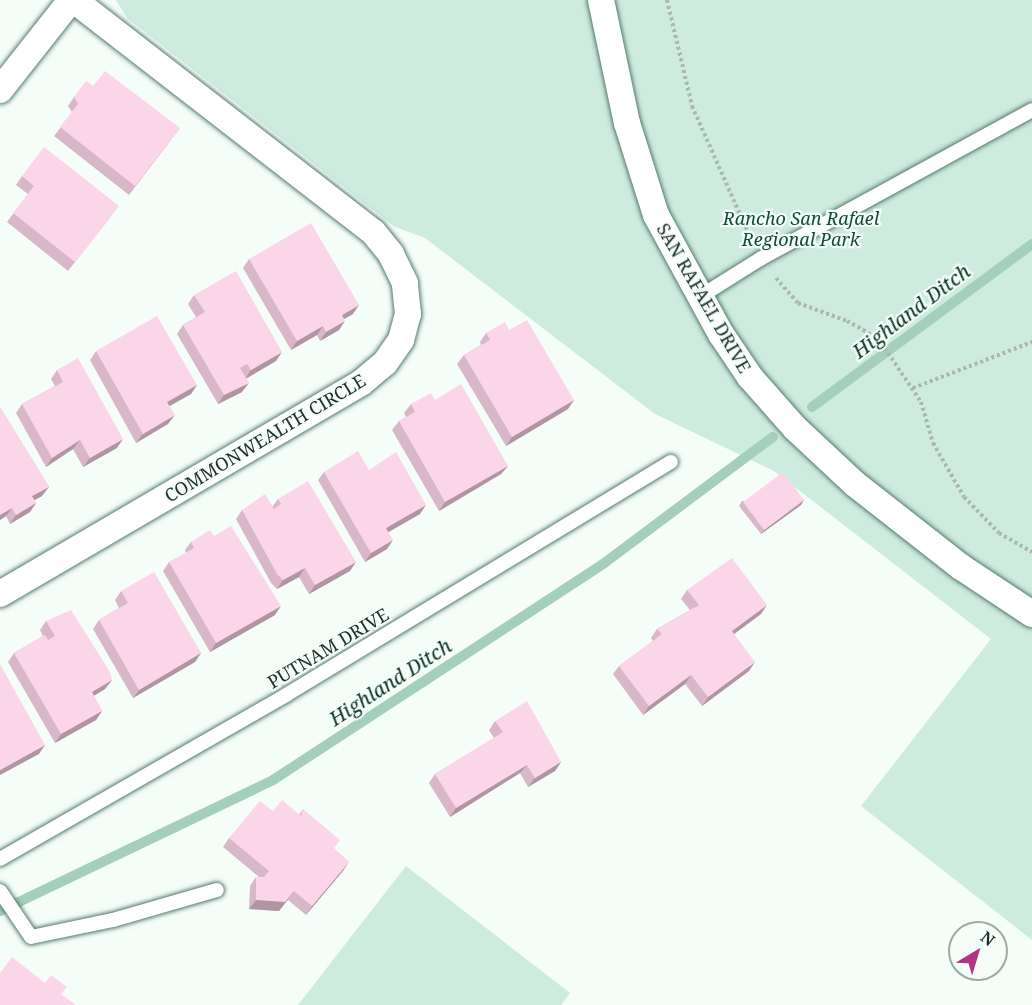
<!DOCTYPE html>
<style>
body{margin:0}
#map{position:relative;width:1032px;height:1005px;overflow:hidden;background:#f5fdf9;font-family:"Noto Serif",serif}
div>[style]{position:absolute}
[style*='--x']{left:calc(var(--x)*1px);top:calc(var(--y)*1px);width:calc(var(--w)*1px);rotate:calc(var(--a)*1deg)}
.green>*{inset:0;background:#cdebde}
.stream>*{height:10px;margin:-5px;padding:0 5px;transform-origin:5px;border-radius:5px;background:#a3cfbc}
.path>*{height:4px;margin-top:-2px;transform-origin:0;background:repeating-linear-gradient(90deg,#acb7b2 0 3px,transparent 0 6px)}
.roads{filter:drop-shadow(0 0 2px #557c6d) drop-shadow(0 0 2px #557c6d)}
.lane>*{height:14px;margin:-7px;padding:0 7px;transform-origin:7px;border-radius:7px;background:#fff}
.street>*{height:26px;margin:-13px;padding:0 13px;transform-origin:13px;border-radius:13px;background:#fff}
.wall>*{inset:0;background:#d8b7c8}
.shaded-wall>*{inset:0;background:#b095a2}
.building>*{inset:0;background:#fbd5e8;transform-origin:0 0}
span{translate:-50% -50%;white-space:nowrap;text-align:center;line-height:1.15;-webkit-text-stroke:4.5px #f5fdf9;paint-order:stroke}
.park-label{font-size:18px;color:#104b38;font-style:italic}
.street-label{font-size:18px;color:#1e2e28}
.water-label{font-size:20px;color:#093125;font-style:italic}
.north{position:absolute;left:948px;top:921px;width:60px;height:60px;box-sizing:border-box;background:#f5fdf9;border:2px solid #9faaa5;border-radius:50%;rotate:38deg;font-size:16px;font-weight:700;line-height:24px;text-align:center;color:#1e2e28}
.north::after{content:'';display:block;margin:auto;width:21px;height:27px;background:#b23585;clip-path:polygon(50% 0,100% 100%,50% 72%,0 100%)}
</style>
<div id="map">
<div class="green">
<i style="clip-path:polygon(116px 0,1032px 0,1032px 940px,861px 806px,991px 639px,774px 471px,655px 414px,425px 238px,395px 227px,127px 18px)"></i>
<i style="clip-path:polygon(406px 866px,570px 993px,561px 1005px,298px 1005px)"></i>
</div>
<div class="stream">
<i style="--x:812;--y:407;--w:274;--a:-36.5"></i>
<i style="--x:0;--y:911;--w:303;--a:-25.6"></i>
<i style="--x:273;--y:780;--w:394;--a:-33.2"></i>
<i style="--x:603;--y:564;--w:212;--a:-36.8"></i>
</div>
<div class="path">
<i style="--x:667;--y:0;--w:109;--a:76.7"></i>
<i style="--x:692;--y:106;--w:145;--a:66.1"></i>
<i style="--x:776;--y:278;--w:33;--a:49"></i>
<i style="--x:798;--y:303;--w:52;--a:20.2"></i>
<i style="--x:847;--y:321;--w:35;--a:29"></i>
<i style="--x:878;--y:338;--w:77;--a:56.1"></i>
<i style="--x:921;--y:402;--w:43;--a:73.7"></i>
<i style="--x:933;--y:443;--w:62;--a:60.1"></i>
<i style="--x:964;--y:497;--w:50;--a:45.8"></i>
<i style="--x:999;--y:533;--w:38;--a:30"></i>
<i style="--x:913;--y:388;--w:128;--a:-21.1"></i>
</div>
<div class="roads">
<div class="lane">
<i style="--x:701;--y:296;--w:70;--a:-32.1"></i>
<i style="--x:760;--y:259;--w:310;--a:-28.7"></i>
<i style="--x:0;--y:859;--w:330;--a:-29.8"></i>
<i style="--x:286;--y:695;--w:450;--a:-31.2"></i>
<i style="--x:0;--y:891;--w:55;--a:56"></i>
<i style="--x:31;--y:937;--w:84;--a:-11.7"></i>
<i style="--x:113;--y:920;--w:108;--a:-16.1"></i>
</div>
<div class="street">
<i style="--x:601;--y:0;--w:126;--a:78.1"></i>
<i style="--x:627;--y:123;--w:96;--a:72.5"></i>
<i style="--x:656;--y:215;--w:136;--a:61.4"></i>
<i style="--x:721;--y:334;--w:52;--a:56"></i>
<i style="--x:750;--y:377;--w:68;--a:48.6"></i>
<i style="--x:795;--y:428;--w:82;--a:43"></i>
<i style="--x:855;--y:484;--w:135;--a:38.1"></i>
<i style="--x:961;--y:567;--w:85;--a:33.5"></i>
<i style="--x:0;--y:90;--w:115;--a:-51.7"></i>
<i style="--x:0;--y:594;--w:418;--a:-30.3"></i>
<i style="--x:361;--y:383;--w:31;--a:-40"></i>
<i style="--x:385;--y:363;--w:28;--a:-55"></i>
<i style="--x:401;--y:340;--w:27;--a:-75"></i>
<i style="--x:408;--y:314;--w:31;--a:-96"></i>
<i style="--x:405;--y:283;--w:32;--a:-116"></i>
<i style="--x:391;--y:254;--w:28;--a:-129"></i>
<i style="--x:373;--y:232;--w:378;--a:-142.2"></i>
</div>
</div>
<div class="wall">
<i style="clip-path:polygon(93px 86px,180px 128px,129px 195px,54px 136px,72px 112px,68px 106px,74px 97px)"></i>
<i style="clip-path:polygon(22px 176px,112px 215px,68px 271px,7px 222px,28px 194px,16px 185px)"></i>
<i style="clip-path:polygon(249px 259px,353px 314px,344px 319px,339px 330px,320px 341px,317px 335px,291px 350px,243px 268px)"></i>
<i style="clip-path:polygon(194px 295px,276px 361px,246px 379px,242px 392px,218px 404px,177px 334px,183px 325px,196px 317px,188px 304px)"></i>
<i style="clip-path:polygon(509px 330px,568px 409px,506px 446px,457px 364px,464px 355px,481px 345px,480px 342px,486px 333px)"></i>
<i style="clip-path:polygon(96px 351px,197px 385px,191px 394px,169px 406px,168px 424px,136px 443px,90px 360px)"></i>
<i style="clip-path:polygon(57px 370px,117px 448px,83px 467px,73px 449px,46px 467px,16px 413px,22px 404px,55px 386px,51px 379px)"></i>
<i style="clip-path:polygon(435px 400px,508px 466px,501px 474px,439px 511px,392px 430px,399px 421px,406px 417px,404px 413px,411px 404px)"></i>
<i style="clip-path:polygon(0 407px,49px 487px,42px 496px,34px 500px,36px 503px,30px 512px,10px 524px,6px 516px,0 520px)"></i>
<i style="clip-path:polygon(369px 470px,420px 514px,388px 532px,387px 549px,365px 562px,318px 480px,324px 472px)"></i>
<i style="clip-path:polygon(278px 499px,350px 571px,309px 594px,299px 577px,277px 589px,271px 583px,236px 519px,242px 510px,273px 506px)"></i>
<i style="clip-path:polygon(804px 500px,801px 505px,761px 534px,739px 506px,742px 501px)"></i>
<i style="clip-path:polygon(214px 536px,275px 615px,210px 652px,163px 571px,169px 562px,186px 553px,185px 550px,191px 542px)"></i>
<i style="clip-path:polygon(687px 590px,761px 614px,734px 634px,749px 671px,702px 706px,685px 684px,643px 715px,613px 674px,619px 666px,653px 641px,651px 638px,657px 629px,690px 610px,681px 599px)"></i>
<i style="clip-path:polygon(121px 591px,201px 653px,195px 662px,133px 698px,93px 629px,99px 620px,119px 608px,115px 600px)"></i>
<i style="clip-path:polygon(46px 621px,112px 680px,105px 689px,94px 696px,102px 711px,96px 720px,55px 743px,8px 662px,14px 653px,43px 636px,40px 630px)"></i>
<i style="clip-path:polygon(495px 721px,561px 762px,555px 771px,528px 787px,520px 773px,450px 817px,429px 783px,435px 774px,494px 738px,489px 730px)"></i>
<i style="clip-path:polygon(303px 809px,334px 849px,349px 862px,306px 915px,288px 900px,279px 911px,249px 909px,250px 886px,256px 877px,259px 877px,223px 847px,229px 838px,273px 811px,299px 815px)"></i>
</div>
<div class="shaded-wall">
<i style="clip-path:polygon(359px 305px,353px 314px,335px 324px,342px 315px)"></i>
<i style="clip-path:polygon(345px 321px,339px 330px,320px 341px,326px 332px)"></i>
<i style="clip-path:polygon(323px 326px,317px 335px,291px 350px,297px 341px)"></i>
<i style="clip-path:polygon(282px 352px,276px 361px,245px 379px,251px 370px)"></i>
<i style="clip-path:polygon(249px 383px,242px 392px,218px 404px,224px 395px)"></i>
<i style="clip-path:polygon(197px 385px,191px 394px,161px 411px,167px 402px)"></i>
<i style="clip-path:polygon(574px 400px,568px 409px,506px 446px,512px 437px)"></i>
<i style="clip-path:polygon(175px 415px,168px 424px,136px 443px,143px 434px)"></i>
<i style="clip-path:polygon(123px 439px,117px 448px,83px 467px,90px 458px)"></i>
<i style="clip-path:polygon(80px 440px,73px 449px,46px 467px,52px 458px)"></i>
<i style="clip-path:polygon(508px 466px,501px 474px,439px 511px,445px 502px)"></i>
<i style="clip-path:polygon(49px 487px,42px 496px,26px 505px,32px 496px)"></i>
<i style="clip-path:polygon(804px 500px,801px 505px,761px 534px,764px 530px)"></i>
<i style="clip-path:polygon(36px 503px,30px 512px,10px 524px,16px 515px)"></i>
<i style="clip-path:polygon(426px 505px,420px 514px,380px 537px,386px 528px)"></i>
<i style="clip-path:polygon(12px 508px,6px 516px,0 520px,0 515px)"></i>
<i style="clip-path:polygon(393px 540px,387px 549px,365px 562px,371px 553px)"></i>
<i style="clip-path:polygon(356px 562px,350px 571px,309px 594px,315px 585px)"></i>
<i style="clip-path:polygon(305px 568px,299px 577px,277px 589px,283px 580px)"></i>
<i style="clip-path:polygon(767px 605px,761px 614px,726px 640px,732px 631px)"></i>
<i style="clip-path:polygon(281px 606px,275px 615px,210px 652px,216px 643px)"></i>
<i style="clip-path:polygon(201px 653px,195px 662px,133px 698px,139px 690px)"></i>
<i style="clip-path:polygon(755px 662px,749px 671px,702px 706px,708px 697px)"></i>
<i style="clip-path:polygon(691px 675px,685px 684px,643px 715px,649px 706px)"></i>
<i style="clip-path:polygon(112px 680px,105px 689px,85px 701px,92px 692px)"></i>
<i style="clip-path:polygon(102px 711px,96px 720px,55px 743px,61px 734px)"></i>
<i style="clip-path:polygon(45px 745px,39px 754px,0 775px,0 770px)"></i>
<i style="clip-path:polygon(561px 762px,555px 771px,528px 787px,535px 778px)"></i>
<i style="clip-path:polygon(527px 765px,520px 773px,450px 817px,456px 808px)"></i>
<i style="clip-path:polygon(349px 862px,343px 871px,306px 915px,312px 906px)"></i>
<i style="clip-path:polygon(294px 891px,279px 911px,249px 909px,256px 900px)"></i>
</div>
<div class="building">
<i style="clip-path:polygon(105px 71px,180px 128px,135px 186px,60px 127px,78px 104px,74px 97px,86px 81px,93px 86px)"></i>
<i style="clip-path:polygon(44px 147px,119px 206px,75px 262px,13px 213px,34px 186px,22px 176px)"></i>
<i style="clip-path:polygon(311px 223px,359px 305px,342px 315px,345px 321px,326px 332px,323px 326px,297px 341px,249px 259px)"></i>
<i style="clip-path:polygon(236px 271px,282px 352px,251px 370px,247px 364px,240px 368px,249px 383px,224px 395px,183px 325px,205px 312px,194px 295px)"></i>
<i style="clip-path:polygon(157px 316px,197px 385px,167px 402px,175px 415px,143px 434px,96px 351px)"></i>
<i style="clip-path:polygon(527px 320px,574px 400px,512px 437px,464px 355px,490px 340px,486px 333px,505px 322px,509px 330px)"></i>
<i style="clip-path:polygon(78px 358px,123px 439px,90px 458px,80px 440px,52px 458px,22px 404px,63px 382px,57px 370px)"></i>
<i style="clip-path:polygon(461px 384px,508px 466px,445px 502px,399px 421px,415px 412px,411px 404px,431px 393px,435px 400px)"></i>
<i style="clip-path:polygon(0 407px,49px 487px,32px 496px,36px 503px,16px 515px,12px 508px,0 515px)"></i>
<i style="clip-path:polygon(358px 451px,369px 470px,396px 452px,426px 505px,386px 528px,393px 540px,371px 553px,324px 472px)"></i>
<i style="left:783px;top:472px;width:35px;height:50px;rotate:53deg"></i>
<i style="clip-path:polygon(308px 481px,356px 562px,315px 585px,305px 568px,283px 580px,277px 574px,242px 510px,265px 494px,274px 509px,281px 504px,278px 499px)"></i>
<i style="clip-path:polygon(231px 526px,281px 606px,216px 643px,169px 562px,194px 548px,191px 542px,210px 530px,214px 536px)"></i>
<i style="clip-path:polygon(732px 558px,767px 605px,732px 631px,755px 662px,708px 697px,691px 675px,649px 706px,619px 666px,662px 634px,657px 629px,699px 605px,687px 590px)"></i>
<i style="clip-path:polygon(154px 572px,201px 653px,139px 690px,99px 620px,128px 603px,121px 591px)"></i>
<i style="clip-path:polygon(71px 610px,110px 672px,112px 680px,92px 692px,102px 711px,61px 734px,14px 653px,45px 635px,48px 640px,55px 636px,46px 621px)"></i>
<i style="clip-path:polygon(0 664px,45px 745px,0 770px)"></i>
<i style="clip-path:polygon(527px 701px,561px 762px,535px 778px,527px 765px,456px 808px,435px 774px,503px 732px,495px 721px)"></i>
<i style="clip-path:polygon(282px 800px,301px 816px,303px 809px,340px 840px,334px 848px,349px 862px,312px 906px,294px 891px,285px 902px,256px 900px,256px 877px,264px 877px,269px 871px,229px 838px,260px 801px,273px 811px)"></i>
<i style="clip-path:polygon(12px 957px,45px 983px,51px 975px,67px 987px,61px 994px,76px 1005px,0 1005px,0 973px)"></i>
</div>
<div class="park-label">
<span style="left:801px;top:229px">Rancho San Rafael<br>Regional Park</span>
</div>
<div class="street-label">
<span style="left:704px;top:298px;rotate:60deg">SAN RAFAEL DRIVE</span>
<span style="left:265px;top:438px;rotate:-31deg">COMMONWEALTH CIRCLE</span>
<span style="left:328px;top:648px;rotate:-31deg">PUTNAM DRIVE</span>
</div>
<div class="water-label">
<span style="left:911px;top:311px;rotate:-37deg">Highland Ditch</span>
<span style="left:390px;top:682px;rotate:-33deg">Highland Ditch</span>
</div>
<div class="north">N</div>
</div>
